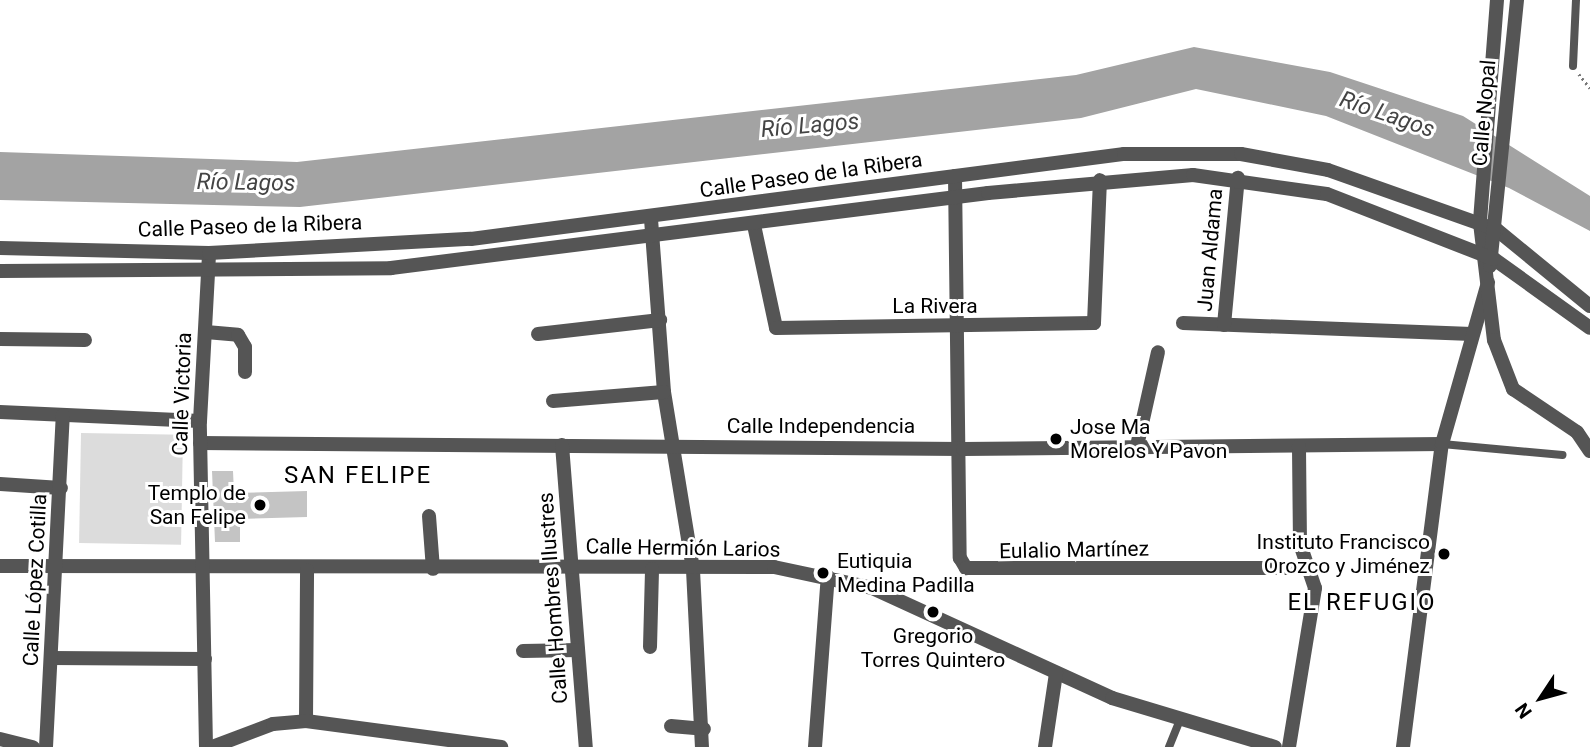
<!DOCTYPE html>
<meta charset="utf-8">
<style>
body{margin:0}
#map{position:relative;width:1590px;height:747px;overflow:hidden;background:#fff;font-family:Roboto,sans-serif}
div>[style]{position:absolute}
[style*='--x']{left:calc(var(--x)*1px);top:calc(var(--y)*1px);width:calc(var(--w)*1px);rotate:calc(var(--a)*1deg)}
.green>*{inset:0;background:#dcdcdc;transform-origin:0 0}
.water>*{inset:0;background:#a3a3a3}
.building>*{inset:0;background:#c4c4c4}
.path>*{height:2.5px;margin-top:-1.25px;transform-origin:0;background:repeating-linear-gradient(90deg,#777 0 2px,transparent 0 5.5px)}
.service>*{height:8px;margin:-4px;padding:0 4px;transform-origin:4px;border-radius:4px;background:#555}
.minor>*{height:14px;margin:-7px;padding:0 7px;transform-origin:7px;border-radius:7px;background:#555}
.tertiary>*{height:14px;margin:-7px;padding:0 7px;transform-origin:7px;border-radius:7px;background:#555}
.dots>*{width:19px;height:19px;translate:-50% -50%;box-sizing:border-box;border:4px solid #fff;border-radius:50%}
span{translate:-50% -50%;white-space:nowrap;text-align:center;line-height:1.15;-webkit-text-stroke:6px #fff;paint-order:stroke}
.street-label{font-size:21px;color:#000}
.poi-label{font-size:21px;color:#000}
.left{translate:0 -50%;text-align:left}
.right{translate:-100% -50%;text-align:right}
.water-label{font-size:23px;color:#444;font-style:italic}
.quarter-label{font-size:24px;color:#000;letter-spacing:2px}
.north{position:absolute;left:1506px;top:663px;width:70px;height:70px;-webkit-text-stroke:5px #fff;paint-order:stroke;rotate:234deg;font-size:19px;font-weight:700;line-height:28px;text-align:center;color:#000}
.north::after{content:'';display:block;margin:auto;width:24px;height:32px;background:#000;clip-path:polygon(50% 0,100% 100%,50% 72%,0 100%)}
</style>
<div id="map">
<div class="green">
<i style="left:81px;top:433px;width:102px;height:110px;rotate:1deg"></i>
</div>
<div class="water">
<i style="clip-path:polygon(1194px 47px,1330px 72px,1463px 116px,1590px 196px,1590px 231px,1509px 188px,1326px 116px,1196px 89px,1081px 118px,300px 207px,0 200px,0 152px,297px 162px,1076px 75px)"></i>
</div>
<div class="building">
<i style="clip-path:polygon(212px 471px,233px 471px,234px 493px,307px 491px,307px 517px,240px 519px,240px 542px,215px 542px)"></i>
</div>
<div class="path">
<i style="--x:1579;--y:74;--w:18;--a:52"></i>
</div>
<div class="service">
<i style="--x:1573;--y:66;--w:66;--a:-87.4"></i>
<i style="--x:1442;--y:444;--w:121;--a:5.2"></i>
<i style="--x:1169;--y:747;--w:31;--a:-68"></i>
</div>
<div class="minor">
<i style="--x:955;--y:176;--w:382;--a:89.3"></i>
<i style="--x:960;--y:558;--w:12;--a:59"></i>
<i style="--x:966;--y:568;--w:338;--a:0"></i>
<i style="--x:651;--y:219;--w:173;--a:85.7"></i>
<i style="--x:664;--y:392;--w:180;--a:80.7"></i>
<i style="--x:693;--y:570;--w:177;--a:87.1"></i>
<i style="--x:754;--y:225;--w:105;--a:77.9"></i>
<i style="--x:776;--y:328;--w:318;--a:-0.9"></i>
<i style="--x:1094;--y:323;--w:143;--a:-87.6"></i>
<i style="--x:1497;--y:230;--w:120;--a:39.3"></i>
<i style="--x:1494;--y:259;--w:118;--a:35.7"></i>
<i style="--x:1183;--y:323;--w:289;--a:2.2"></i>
<i style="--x:1224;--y:325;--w:148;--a:-84.6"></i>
<i style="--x:206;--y:332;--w:32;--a:5"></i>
<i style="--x:238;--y:335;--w:14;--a:60"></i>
<i style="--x:245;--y:347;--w:25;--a:90"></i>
<i style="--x:538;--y:334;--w:123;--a:-6.5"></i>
<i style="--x:0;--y:339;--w:85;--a:0.7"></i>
<i style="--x:553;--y:401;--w:111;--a:-4.6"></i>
<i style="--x:0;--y:412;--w:200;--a:2.6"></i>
<i style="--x:200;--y:443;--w:763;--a:0.45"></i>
<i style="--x:963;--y:449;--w:479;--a:-0.6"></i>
<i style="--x:562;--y:445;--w:303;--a:85.5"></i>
<i style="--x:1137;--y:446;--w:96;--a:-77.4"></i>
<i style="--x:0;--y:484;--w:61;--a:3.8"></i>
<i style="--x:429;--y:516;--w:53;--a:85.7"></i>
<i style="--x:0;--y:566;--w:774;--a:0.07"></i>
<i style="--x:774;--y:567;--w:100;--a:12.1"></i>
<i style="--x:872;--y:588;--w:264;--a:24.6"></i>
<i style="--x:1112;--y:698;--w:170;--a:16.7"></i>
<i style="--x:650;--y:647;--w:78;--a:-88.5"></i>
<i style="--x:523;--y:651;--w:55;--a:-1"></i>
<i style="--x:51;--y:658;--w:154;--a:0.4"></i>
<i style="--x:306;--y:721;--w:151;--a:-89.6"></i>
<i style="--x:671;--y:726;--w:33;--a:5"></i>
<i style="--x:0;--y:739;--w:34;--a:14"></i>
<i style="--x:46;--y:747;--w:332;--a:-87.1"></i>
<i style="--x:206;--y:747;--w:326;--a:-91.1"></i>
<i style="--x:200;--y:421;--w:168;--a:-86.9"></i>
<i style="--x:212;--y:747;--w:65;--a:-20.7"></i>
<i style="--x:273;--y:724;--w:33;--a:-5"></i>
<i style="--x:306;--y:721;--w:197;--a:7.6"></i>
<i style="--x:815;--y:747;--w:171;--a:-85.7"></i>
<i style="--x:1045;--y:747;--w:75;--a:-81.5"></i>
<i style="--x:1289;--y:747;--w:161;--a:-80.7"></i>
<i style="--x:1315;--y:588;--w:46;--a:-108.8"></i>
<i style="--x:1300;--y:544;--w:98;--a:-90.6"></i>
<i style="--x:1403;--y:747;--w:305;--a:-82.7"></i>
<i style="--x:1442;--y:444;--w:168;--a:-74.1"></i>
</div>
<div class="tertiary">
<i style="--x:1497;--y:0;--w:224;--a:94.4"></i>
<i style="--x:1480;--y:223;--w:118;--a:83.2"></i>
<i style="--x:1494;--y:340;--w:53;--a:68.8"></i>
<i style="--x:1513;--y:389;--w:77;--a:33.9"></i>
<i style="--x:1577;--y:432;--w:23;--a:56"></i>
<i style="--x:0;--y:248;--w:209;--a:1.4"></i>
<i style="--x:209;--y:253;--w:262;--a:-3.1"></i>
<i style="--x:471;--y:239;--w:659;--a:-7.42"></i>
<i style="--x:1124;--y:154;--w:117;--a:0"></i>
<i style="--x:1241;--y:154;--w:88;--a:10.4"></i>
<i style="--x:1328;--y:170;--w:179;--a:19.5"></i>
<i style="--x:1490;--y:266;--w:267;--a:-84.2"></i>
<i style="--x:0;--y:271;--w:391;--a:-0.4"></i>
<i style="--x:391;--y:268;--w:602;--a:-7.16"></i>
<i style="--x:988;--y:193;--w:206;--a:-5"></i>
<i style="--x:1193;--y:175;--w:135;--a:8.1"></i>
<i style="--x:1327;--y:194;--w:179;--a:21.3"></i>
</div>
<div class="dots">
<i style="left:1056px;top:439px;background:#000"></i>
<i style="left:260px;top:505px;background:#000"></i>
<i style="left:1444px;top:554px;background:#000"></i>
<i style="left:823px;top:573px;background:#000"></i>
<i style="left:933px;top:612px;background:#000"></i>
</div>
<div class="street-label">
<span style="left:1484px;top:113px;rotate:-85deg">Calle Nopal</span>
<span style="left:811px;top:175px;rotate:-8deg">Calle Paseo de la Ribera</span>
<span style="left:250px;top:226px;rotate:-2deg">Calle Paseo de la Ribera</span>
<span style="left:1210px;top:250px;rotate:-85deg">Juan Aldama</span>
<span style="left:935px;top:306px">La Rivera</span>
<span style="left:182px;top:394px;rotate:-88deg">Calle Victoria</span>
<span style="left:821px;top:426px">Calle Independencia</span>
<span style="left:683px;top:548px;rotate:1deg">Calle Hermión Larios</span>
<span style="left:1074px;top:550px;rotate:-1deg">Eulalio Martínez</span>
<span style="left:35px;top:580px;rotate:-87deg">Calle López Cotilla</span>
<span style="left:553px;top:598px;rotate:-94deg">Calle Hombres Ilustres</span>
</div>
<div class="poi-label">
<span class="left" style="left:1070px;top:439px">Jose Ma<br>Morelos Y Pavon</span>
<span class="right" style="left:246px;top:505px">Templo de<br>San Felipe</span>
<span class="right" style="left:1430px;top:554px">Instituto Francisco<br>Orozco y Jiménez</span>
<span class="left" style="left:837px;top:573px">Eutiquia<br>Medina Padilla</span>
<span style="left:933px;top:648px">Gregorio<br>Torres Quintero</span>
</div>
<div class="water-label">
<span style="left:1387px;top:115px;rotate:19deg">Río Lagos</span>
<span style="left:810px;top:126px;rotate:-5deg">Río Lagos</span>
<span style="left:246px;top:183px;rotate:1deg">Río Lagos</span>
</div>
<div class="quarter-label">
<span style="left:358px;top:476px">SAN FELIPE</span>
<span style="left:1362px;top:603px">EL REFUGIO</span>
</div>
<div class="north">N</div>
</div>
